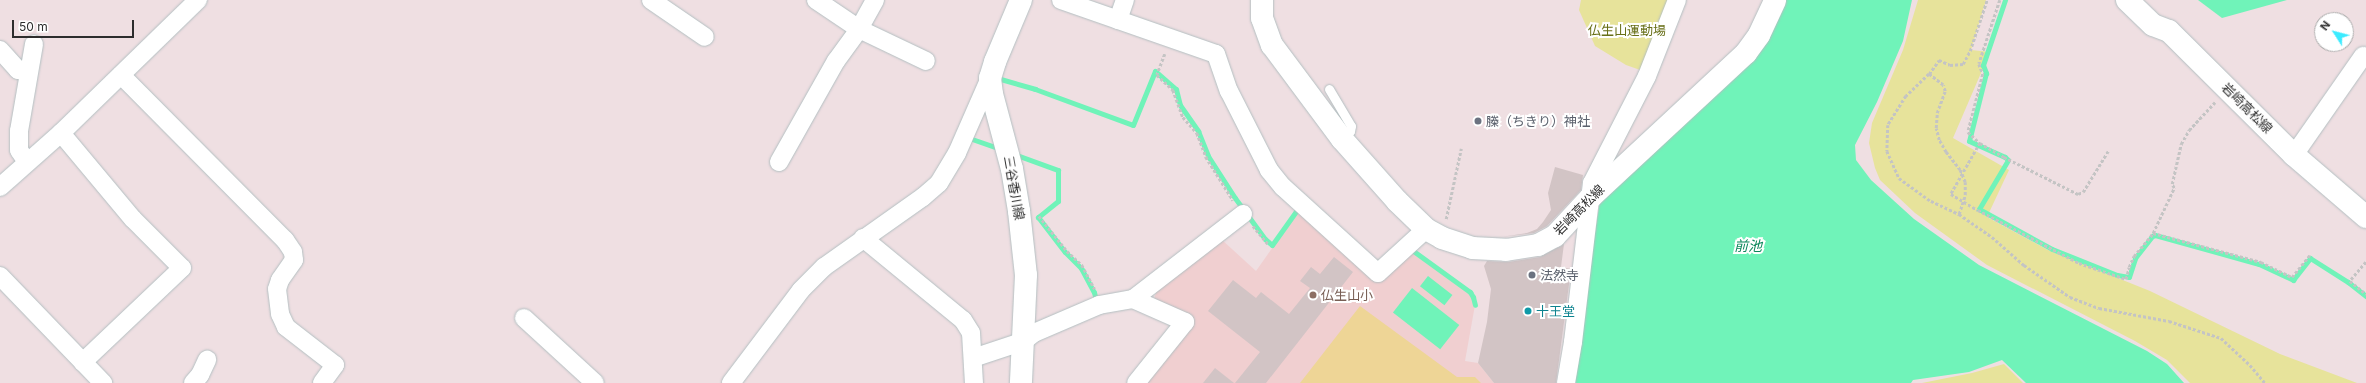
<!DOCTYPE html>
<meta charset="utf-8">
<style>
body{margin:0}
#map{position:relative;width:2366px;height:383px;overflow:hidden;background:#efdfe2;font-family:Inter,"Noto Sans JP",sans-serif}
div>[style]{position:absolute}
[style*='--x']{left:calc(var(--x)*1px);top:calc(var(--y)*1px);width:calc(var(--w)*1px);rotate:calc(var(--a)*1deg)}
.education>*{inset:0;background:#f0cfd0}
.green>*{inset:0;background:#e7e39b}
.pitch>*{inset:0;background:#eed596}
.water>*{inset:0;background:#70f3b9;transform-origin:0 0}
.stream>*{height:5px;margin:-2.5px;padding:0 2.5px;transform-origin:2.5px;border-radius:2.5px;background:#70f3b9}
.building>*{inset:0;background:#d2c4c5}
.path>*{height:2.5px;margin-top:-1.25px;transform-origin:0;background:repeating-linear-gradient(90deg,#c4c4c4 0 3px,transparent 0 5px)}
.roads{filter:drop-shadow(0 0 1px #b3bfc1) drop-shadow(0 0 1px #b3bfc1)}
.lane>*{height:9px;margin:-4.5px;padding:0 4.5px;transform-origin:4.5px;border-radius:4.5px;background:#fff}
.street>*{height:18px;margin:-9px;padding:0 9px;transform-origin:9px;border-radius:9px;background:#fff}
.secondary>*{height:22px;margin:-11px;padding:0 11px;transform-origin:11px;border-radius:11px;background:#fff}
.dots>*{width:11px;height:11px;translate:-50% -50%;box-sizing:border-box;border:2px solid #fff;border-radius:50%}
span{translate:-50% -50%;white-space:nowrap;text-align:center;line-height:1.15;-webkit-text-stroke:4px #fff;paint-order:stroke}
.park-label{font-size:13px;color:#686f18}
.street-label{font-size:13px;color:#2d2d2d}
.worship-label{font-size:13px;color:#5b616d}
.left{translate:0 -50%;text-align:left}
.education-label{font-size:13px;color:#785e54}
.culture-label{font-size:13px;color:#0d838f}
.water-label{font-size:14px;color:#0b875a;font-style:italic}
.north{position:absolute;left:2314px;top:12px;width:40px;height:40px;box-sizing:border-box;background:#fff;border:1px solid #ababab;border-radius:50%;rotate:306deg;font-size:11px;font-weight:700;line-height:16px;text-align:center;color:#2d2d2d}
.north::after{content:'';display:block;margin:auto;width:14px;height:18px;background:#3cebff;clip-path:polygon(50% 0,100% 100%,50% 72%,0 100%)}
.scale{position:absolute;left:12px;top:20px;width:122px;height:18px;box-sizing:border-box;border:2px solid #2d2d2d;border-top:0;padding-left:5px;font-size:12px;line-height:14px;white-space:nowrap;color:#2d2d2d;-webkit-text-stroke:3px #fff;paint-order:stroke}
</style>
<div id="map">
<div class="education">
<i style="clip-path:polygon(1299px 210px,1376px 282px,1412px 251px,1469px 293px,1475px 305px,1465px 361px,1478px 363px,1494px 383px,1141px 383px,1185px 329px,1154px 300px,1157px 289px,1221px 239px,1256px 271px)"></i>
</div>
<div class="green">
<i style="clip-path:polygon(1581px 0,1671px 0,1643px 71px,1626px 65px,1595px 46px,1579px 10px)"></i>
<i style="clip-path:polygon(1918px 0,1986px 0,1971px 50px,1990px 52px,1953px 138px,2009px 170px,1987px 217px,2048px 250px,2150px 291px,2280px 354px,2357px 383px,2190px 383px,2167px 360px,2135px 341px,1987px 265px,1915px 213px,1880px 180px,1875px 168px,1869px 143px,1872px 123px,1903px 50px)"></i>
<i style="clip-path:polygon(2004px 364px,2023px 383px,1922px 383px,1972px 373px)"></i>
</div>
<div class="pitch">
<i style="clip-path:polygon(1360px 306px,1457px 377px,1475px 377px,1481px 383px,1300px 383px)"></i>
</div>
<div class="water">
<i style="clip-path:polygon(1784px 0,1912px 0,1903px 41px,1877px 102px,1855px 145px,1856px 160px,1871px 180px,1914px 219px,1979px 265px,2147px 351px,2167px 364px,2184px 383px,2026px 383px,2002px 360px,1969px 372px,1913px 380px,1911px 383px,1571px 383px,1601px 194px)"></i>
<i style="clip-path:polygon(2198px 0,2287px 0,2222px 18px)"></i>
<i style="left:1428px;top:276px;width:31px;height:13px;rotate:38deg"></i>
<i style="left:1412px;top:288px;width:60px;height:31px;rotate:38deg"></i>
</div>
<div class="stream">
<i style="--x:2005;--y:0;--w:69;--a:108.7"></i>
<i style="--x:1983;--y:65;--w:9;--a:69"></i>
<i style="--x:1986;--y:73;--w:70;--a:104"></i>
<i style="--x:1969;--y:141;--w:39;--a:24"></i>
<i style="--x:2005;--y:157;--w:4;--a:45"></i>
<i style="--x:2008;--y:160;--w:57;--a:120.6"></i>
<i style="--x:1979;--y:209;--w:83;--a:28.7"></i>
<i style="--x:2052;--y:249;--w:70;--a:21.8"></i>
<i style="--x:2117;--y:275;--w:12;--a:9"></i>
<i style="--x:2129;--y:277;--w:20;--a:-72"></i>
<i style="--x:2135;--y:258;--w:28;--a:-52"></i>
<i style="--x:2152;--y:236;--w:3;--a:-18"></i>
<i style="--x:2155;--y:235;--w:108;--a:15.6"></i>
<i style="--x:2259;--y:264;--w:38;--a:25"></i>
<i style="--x:2293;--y:280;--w:28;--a:-52"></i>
<i style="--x:2310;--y:258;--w:45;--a:32.3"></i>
<i style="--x:2348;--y:282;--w:23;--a:38"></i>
<i style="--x:997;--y:78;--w:40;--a:16"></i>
<i style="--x:1035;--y:89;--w:104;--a:20.2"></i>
<i style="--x:1133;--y:125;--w:58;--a:-67.8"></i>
<i style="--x:1155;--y:71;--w:28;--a:41"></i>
<i style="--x:1176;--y:89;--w:16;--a:76"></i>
<i style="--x:1180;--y:105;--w:32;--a:55"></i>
<i style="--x:1198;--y:131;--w:27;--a:68"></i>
<i style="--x:1208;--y:156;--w:50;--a:57.3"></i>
<i style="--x:1235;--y:198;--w:51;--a:53.8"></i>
<i style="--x:1265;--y:239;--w:9;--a:41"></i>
<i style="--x:1272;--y:245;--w:47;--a:-54.6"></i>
<i style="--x:970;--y:136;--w:2;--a:117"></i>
<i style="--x:969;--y:138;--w:34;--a:19"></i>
<i style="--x:1014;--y:154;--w:47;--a:20"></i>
<i style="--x:1058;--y:170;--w:31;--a:90"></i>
<i style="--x:1058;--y:201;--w:26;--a:141"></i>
<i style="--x:1038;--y:217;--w:44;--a:52.4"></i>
<i style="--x:1065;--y:252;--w:23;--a:45"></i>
<i style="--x:1081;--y:268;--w:27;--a:62"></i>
<i style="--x:1094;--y:292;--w:9;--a:77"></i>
<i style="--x:1409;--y:252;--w:4;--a:-34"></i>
<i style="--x:1412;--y:250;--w:72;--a:35.9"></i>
<i style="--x:1470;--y:292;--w:6;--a:59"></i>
<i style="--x:1473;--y:297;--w:8;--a:76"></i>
</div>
<div class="building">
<i style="clip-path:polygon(1555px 167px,1583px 175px,1581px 190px,1547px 226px,1534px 233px,1501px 237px,1527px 233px,1537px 229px,1543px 222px,1551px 210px,1548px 193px)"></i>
<i style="clip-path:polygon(1564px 244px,1561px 267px,1571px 269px,1556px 383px,1494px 383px,1478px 363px,1487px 322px,1491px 289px,1484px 266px,1487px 261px,1508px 262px,1540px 257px)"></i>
<i style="clip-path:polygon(1334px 257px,1353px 272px,1266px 383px,1235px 383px,1260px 352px,1208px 311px,1233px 280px,1256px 298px,1261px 292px,1289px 314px,1310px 288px,1300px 281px,1311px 267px,1320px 274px)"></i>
<i style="clip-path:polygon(1215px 368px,1234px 383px,1203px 383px)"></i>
</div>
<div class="path">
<i style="--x:2000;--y:0;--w:67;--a:108.2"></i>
<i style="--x:1979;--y:64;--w:11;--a:68"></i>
<i style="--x:1983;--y:74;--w:60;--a:104.5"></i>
<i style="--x:1968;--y:132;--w:16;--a:43"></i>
<i style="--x:1980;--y:143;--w:28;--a:30"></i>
<i style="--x:2004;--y:157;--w:83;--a:26.6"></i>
<i style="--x:2078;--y:194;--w:5;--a:-22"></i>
<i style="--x:2083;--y:192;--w:48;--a:-58.6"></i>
<i style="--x:1165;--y:54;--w:22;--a:111"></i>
<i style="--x:1157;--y:75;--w:22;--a:43"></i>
<i style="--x:1173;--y:90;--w:29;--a:70"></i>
<i style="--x:1183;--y:117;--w:21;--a:49"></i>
<i style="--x:1197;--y:133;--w:26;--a:69"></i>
<i style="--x:1206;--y:157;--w:51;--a:57.9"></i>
<i style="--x:1929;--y:74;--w:17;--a:-54"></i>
<i style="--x:1939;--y:60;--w:12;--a:24"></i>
<i style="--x:1950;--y:65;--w:13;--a:-4"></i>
<i style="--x:1963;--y:64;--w:15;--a:-62"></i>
<i style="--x:1970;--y:51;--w:54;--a:-71.6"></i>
<i style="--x:1980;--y:143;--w:59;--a:119.6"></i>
<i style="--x:1951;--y:194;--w:31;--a:31"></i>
<i style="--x:1978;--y:210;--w:114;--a:27.7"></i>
<i style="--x:2079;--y:263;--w:50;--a:18.8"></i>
<i style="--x:2126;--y:279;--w:12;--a:-76"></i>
<i style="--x:2129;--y:267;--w:12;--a:-66"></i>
<i style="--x:2134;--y:256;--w:30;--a:-50"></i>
<i style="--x:2153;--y:233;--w:50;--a:-65"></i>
<i style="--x:2174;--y:188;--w:4;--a:-117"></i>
<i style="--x:2172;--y:184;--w:41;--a:-77.3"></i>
<i style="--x:2181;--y:144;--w:16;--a:-60"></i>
<i style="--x:2189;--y:130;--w:38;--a:-47"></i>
<i style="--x:1959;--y:214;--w:20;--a:-72"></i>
<i style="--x:1965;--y:195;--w:13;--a:-90"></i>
<i style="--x:1965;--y:182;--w:13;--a:-113"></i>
<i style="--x:1960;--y:170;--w:23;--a:-128"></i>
<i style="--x:1946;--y:152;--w:14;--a:-120"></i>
<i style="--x:1939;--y:140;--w:12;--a:-104"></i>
<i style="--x:1936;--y:128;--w:15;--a:-86"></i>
<i style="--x:1937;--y:113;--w:23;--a:-70"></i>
<i style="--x:1945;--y:91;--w:6;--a:-108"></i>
<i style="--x:1943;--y:85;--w:18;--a:-142"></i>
<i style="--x:1929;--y:74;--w:32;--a:136"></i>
<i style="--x:1906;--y:96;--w:34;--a:122"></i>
<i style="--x:1888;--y:125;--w:26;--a:92"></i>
<i style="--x:1887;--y:151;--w:30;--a:66"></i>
<i style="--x:1899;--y:178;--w:39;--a:36"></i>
<i style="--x:1931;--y:201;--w:31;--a:25"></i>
<i style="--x:1959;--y:214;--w:40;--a:34.9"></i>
<i style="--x:1992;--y:237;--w:43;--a:41.2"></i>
<i style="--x:2024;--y:265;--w:56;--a:34.8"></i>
<i style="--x:2070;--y:297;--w:31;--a:21"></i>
<i style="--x:2099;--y:308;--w:71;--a:10.5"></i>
<i style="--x:2169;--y:321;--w:55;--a:18.1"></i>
<i style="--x:2221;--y:338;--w:40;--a:43"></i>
<i style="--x:2250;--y:365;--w:23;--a:50"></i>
<i style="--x:1039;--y:216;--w:45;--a:51.3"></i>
<i style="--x:1067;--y:251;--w:21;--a:43"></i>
<i style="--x:1082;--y:265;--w:27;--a:62"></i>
<i style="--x:1446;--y:219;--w:72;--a:-77.9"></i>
<i style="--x:1253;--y:226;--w:25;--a:50"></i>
<i style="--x:2153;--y:233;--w:112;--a:15"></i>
<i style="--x:2261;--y:262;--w:34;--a:26"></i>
<i style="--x:2292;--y:277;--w:28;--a:-51"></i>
<i style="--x:2366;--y:262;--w:25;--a:130"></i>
<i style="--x:2350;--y:281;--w:21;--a:39"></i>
</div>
<div class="roads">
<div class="lane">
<i style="--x:1329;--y:89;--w:43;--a:59.3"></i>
<i style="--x:1351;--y:126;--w:5;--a:101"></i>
<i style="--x:1350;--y:131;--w:11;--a:135"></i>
</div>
<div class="street">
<i style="--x:651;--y:0;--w:65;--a:34.4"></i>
<i style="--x:816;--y:0;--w:52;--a:34"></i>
<i style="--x:859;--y:29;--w:74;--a:25.5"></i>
<i style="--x:1061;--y:0;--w:164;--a:19.2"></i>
<i style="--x:1216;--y:54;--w:39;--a:71"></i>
<i style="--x:1229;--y:91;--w:89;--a:63.1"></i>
<i style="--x:1269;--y:170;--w:22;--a:51"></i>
<i style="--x:1283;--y:187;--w:128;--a:42.2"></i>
<i style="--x:1378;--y:273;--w:65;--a:-42.5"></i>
<i style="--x:1118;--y:20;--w:21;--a:-71"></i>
<i style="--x:0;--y:50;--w:27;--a:48"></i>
<i style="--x:18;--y:70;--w:11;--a:5"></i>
<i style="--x:121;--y:75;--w:233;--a:45.2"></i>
<i style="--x:285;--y:240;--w:14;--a:56"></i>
<i style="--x:293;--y:252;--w:8;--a:83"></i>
<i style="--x:294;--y:260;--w:24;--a:125"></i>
<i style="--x:280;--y:280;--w:9;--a:108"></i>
<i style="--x:277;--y:289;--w:25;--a:83"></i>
<i style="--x:280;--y:314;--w:14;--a:65"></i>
<i style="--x:286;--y:327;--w:62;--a:37.8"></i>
<i style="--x:335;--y:365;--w:22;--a:126"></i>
<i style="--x:61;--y:133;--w:112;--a:50.1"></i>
<i style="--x:133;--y:219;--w:69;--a:45"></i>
<i style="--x:182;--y:268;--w:137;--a:136.5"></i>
<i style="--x:2294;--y:155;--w:121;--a:-55.1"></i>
<i style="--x:27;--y:162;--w:14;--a:-124"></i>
<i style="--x:19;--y:150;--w:19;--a:-90"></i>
<i style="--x:19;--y:131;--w:88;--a:-80.2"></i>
<i style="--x:779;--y:162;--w:116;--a:-60.6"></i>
<i style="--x:836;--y:61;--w:39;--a:-54"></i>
<i style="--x:859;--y:29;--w:33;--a:-61"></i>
<i style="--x:0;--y:187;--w:81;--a:-41.5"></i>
<i style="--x:61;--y:133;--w:191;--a:-44.2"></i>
<i style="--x:863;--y:238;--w:129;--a:39.4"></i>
<i style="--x:963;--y:320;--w:15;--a:58"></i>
<i style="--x:971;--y:333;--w:50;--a:86.6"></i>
<i style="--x:0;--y:276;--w:149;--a:46.1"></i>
<i style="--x:1133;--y:299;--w:139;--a:-37.7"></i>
<i style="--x:524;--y:318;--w:96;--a:42.5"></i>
<i style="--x:973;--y:358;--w:54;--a:-18.4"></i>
<i style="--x:1024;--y:341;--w:13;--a:-39"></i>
<i style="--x:1034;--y:333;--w:71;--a:-23.3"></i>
<i style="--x:1099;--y:305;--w:35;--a:-10"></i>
<i style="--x:1133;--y:299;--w:57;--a:23.9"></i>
<i style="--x:1185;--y:322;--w:78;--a:128.8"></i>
<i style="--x:193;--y:383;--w:11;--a:-49"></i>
<i style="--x:200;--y:375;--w:17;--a:-65"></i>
<i style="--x:731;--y:383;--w:116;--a:-53"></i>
<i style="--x:801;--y:290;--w:33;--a:-45"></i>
<i style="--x:824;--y:267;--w:121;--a:-35.3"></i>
<i style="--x:923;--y:197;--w:21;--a:-41"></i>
<i style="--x:939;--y:183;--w:35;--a:-59"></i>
<i style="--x:957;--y:153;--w:82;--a:-66.3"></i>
<i style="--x:1566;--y:383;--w:42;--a:-80.3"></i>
<i style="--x:1573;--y:342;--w:160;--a:-83.2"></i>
<i style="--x:1592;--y:183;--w:120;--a:-62.8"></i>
<i style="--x:1647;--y:76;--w:82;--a:-68.5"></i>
</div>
<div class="secondary">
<i style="--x:1021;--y:0;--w:67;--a:112.8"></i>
<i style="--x:995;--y:62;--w:17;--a:107"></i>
<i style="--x:990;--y:78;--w:16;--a:83"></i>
<i style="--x:992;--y:94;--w:78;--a:75.1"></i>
<i style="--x:1012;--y:169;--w:43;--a:80.5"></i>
<i style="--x:1019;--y:211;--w:64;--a:83.8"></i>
<i style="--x:1026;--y:275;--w:108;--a:92.7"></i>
<i style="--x:1262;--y:0;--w:18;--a:90"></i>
<i style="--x:1262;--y:18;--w:29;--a:70"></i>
<i style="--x:1272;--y:45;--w:117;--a:53.3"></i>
<i style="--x:1342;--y:139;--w:83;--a:48.4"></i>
<i style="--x:1397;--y:201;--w:40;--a:44"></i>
<i style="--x:1426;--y:229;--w:18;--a:29"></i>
<i style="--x:1442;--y:238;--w:32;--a:18"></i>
<i style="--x:1472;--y:248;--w:34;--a:3"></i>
<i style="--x:1506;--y:250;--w:32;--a:-9"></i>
<i style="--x:1538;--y:245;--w:19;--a:-28"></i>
<i style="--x:1555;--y:236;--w:53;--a:-47.3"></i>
<i style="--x:1591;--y:197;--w:212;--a:-42.9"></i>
<i style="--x:1746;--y:53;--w:22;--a:-54"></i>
<i style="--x:1759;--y:35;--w:38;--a:-65"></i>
<i style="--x:2127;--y:0;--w:36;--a:44"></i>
<i style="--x:2153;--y:25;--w:17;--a:21"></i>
<i style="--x:2169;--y:31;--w:176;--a:44.8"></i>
<i style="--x:2294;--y:155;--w:95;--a:40.7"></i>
</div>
</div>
<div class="dots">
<i style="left:1478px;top:121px;background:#6b7280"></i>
<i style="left:1532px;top:275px;background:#6b7280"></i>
<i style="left:1313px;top:295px;background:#8d6e63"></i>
<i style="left:1528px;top:311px;background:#0f9aa8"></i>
</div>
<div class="park-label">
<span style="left:1627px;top:30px">仏生山運動場</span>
</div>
<div class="street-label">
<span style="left:2247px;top:108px;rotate:45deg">岩崎高松線</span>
<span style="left:1014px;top:188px;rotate:80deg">三谷香川線</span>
<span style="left:1579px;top:210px;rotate:-45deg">岩崎高松線</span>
</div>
<div class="worship-label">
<span class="left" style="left:1486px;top:121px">榺（ちきり）神社</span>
<span class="left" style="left:1540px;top:275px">法然寺</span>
</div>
<div class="education-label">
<span class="left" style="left:1321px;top:295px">仏生山小</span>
</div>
<div class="culture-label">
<span class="left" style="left:1536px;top:311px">十王堂</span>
</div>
<div class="water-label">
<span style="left:1748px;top:246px">前池</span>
</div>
<div class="north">N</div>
<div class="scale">50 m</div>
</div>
